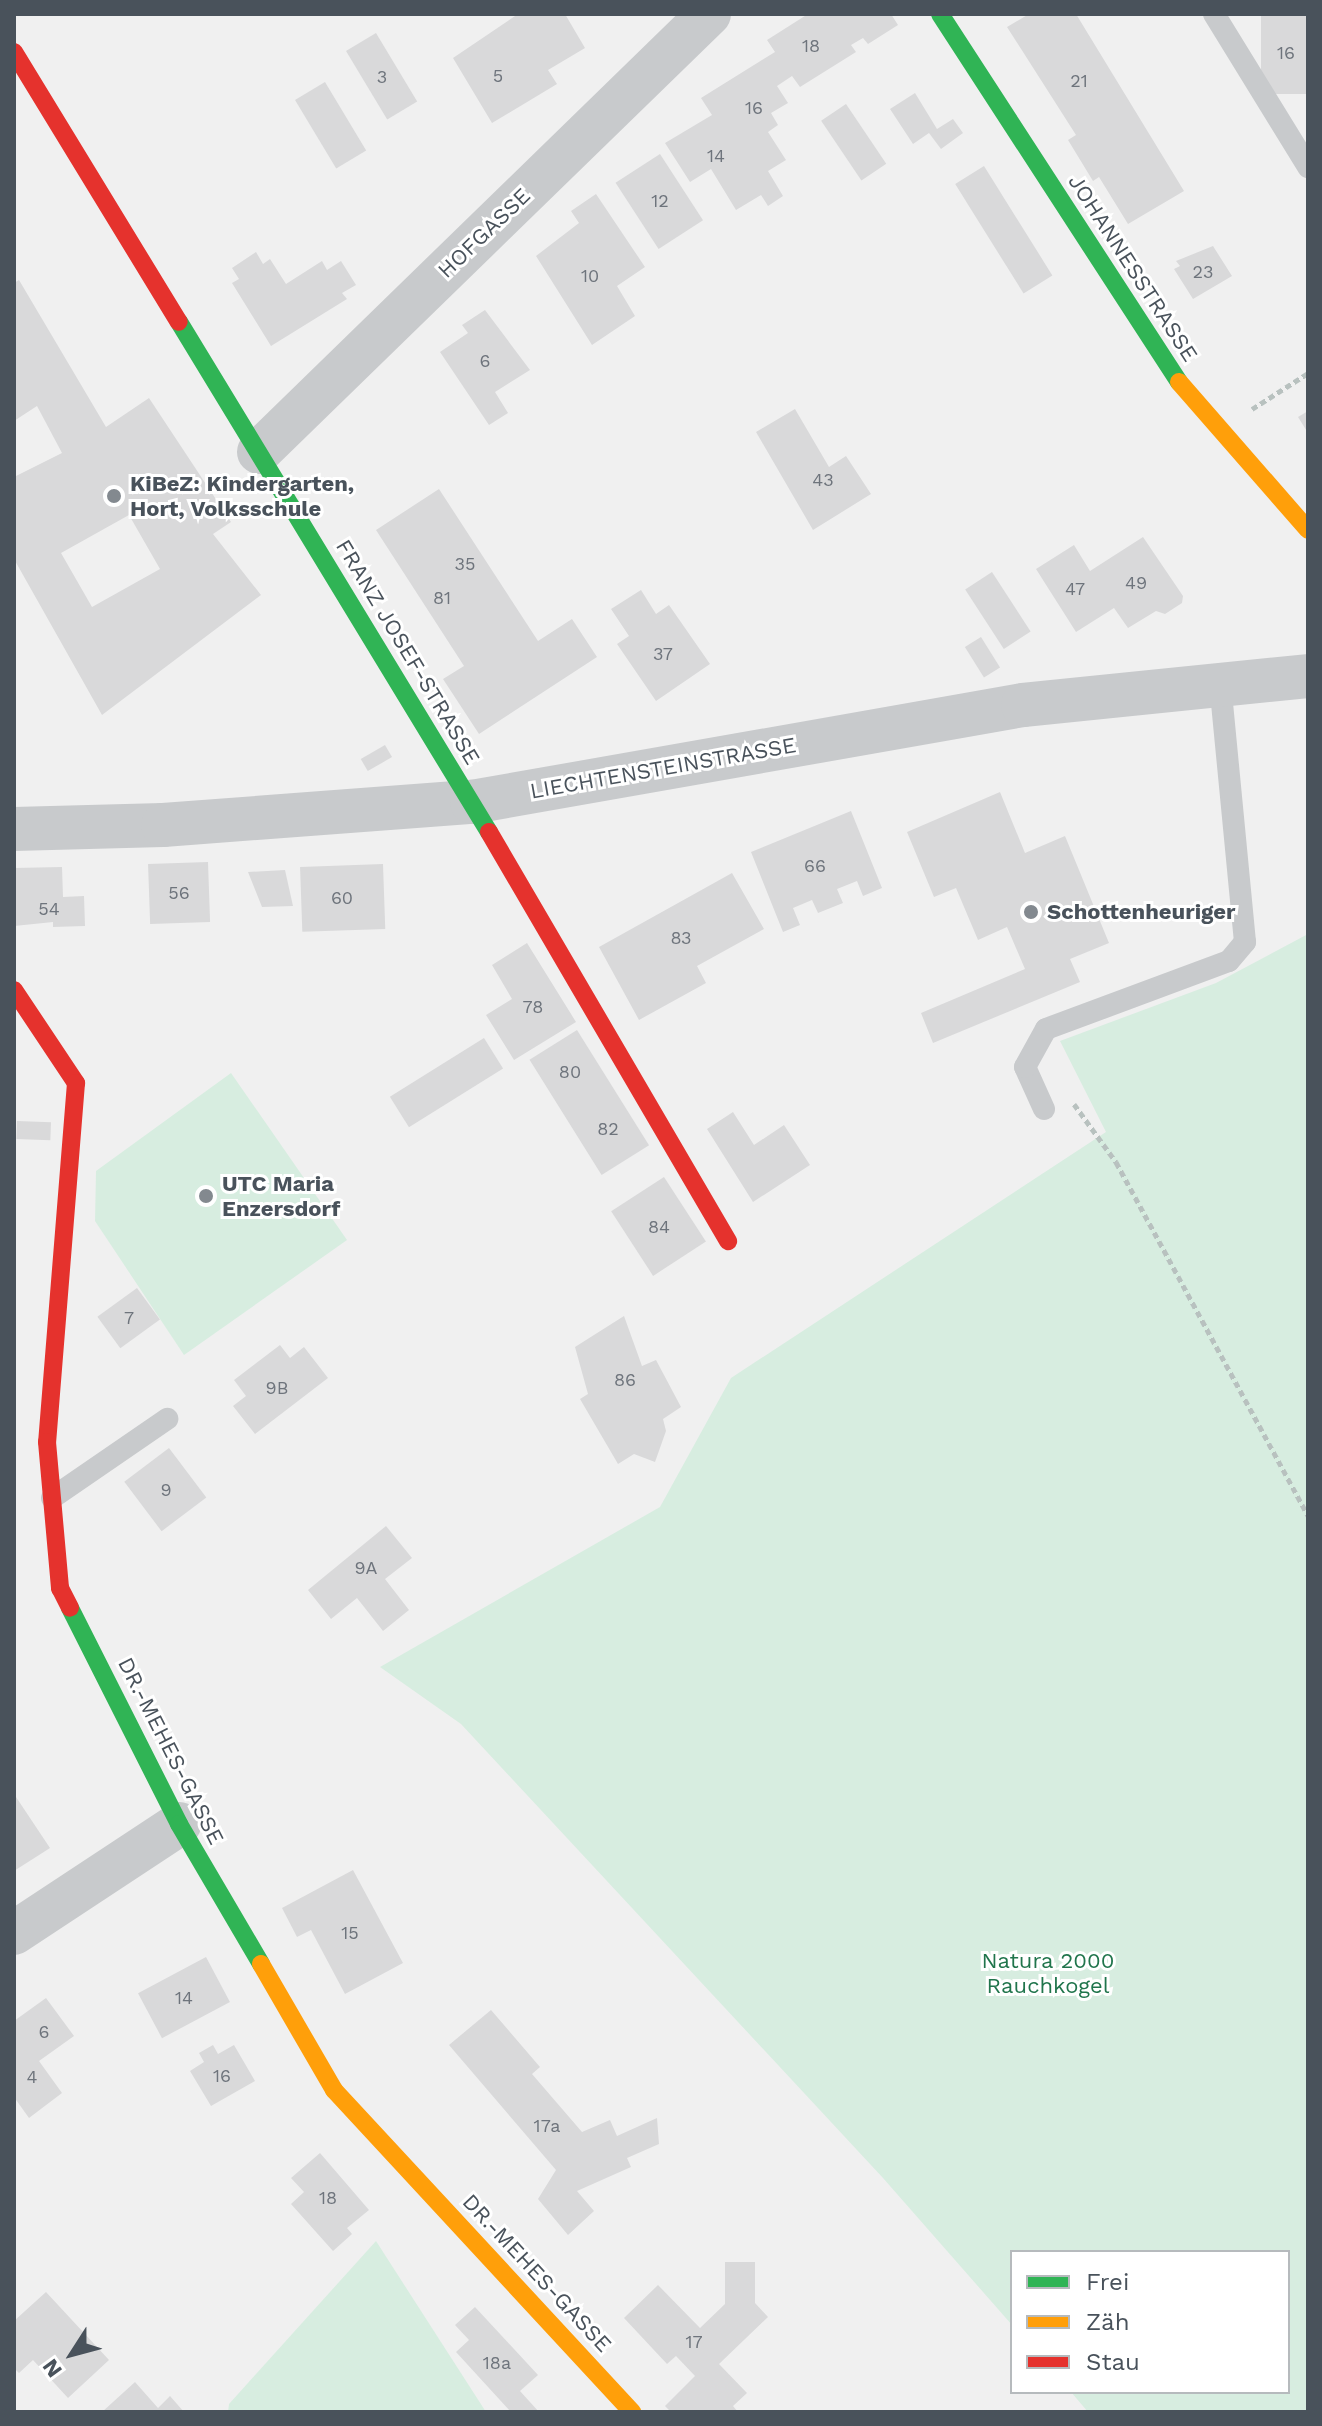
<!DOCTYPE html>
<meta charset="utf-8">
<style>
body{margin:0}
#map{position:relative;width:1322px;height:2426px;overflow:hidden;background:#f0f0f0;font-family:"Work Sans",sans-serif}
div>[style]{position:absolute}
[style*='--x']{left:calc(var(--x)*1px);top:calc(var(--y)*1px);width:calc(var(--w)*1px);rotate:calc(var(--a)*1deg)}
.green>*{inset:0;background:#d7ede0}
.building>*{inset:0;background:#d9d9da;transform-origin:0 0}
.path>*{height:5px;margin-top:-2.5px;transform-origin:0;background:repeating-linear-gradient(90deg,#b8c1bf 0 6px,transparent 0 10px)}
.lane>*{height:22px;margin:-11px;padding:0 11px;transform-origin:11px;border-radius:11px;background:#c8cacc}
.street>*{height:44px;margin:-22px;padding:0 22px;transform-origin:22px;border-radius:22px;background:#c8cacc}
.fast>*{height:18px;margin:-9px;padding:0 9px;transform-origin:9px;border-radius:9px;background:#30b455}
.slow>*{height:18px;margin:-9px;padding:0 9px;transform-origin:9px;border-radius:9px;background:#ff9f0a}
.jam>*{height:18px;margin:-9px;padding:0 9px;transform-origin:9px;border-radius:9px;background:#e5322d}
.dots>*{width:22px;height:22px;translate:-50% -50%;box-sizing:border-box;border:4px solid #fff;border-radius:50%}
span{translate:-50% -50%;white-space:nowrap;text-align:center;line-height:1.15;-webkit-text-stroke:6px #fff;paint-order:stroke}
.number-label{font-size:18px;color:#6e747c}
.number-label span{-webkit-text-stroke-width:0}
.street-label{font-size:22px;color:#49525b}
.poi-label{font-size:22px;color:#49525b;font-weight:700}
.left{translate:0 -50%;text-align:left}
.park-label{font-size:22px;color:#20754c}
.frame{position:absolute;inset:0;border:16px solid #49525b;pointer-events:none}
.legend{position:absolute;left:1010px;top:2250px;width:280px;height:144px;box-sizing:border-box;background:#fff;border:2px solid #b6babd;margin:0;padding:10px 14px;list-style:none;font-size:24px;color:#49525b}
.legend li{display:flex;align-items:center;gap:16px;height:40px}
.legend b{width:40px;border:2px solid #b6babd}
.north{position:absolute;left:32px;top:2314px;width:80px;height:80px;-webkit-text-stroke:6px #fff;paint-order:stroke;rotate:234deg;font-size:22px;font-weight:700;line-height:32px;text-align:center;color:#49525b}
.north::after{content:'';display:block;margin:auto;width:28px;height:36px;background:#49525b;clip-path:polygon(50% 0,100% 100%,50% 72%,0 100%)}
</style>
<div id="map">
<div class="green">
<i style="clip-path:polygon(1308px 934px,1308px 2412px,1088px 2412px,1071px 2392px,1288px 2392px,1288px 2252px,1012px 2252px,1012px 2325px,883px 2178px,461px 1724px,380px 1667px,660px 1507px,731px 1378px,1106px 1132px,1060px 1041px,1216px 983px)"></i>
<i style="clip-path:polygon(231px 1073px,347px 1240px,184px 1355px,95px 1221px,96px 1171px)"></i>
<i style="clip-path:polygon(376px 2241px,486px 2412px,228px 2412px,229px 2404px)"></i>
</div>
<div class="building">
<i style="clip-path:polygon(518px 14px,565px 14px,585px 48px,548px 70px,557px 84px,492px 123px,453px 58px)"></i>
<i style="clip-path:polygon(808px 14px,891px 14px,898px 25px,868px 44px,863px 38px,851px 45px,856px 52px,800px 87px,792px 76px,777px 86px,788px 103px,771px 113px,778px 125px,768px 132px,786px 160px,768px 171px,783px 196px,768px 206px,761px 195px,736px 210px,711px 169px,690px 182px,665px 143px,712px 115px,701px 98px,775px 52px,767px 40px)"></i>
<i style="clip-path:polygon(1029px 14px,1076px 14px,1184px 191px,1128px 224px,1099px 177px,1093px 181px,1068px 140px,1076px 135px,1007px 27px)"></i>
<i style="left:1261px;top:14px;width:47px;height:80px"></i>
<i style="left:376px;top:33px;width:80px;height:35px;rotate:59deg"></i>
<i style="left:325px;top:82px;width:80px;height:35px;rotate:59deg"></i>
<i style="clip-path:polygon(915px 93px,937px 129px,953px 119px,963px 133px,941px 149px,929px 133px,913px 144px,890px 109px)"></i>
<i style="left:846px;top:104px;width:72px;height:30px;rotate:56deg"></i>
<i style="left:660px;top:154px;width:79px;height:53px;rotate:57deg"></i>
<i style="left:984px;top:166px;width:129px;height:34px;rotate:58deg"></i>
<i style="clip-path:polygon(596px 194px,645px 267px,617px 286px,635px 316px,592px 345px,536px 256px,579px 223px,571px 211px)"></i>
<i style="clip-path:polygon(1213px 246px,1232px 276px,1193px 299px,1174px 269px,1180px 266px,1176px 261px)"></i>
<i style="clip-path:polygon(256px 252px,263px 264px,270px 259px,286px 284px,322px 261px,327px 270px,341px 261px,356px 285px,342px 293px,347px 299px,271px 346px,232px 283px,239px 279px,232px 268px)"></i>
<i style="clip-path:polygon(evenodd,19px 280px,106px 427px,149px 398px,231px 522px,213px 534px,261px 595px,102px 715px,14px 559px,14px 477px,62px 453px,37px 406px,14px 421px,14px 283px,19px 280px,129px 515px,160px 569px,92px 607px,61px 553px,129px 515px)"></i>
<i style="clip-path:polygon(485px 310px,530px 370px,495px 392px,508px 413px,489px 425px,440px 352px,468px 333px,462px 325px)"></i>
<i style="clip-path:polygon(795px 409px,829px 467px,846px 456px,871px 494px,813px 530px,756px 432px)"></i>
<i style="clip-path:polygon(1308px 411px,1308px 433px,1298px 417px)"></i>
<i style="clip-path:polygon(439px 489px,538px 641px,572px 619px,597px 657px,479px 734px,443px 679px,464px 666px,376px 530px)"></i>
<i style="clip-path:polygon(1143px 537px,1183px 596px,1182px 603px,1165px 614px,1156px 611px,1128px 628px,1114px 608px,1076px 632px,1036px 569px,1074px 545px,1090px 571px)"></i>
<i style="left:992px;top:572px;width:71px;height:32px;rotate:57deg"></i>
<i style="clip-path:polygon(641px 590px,656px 614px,669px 605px,710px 664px,656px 701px,617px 644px,629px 636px,611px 609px)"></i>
<i style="left:981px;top:637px;width:36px;height:19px;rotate:58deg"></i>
<i style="left:385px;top:745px;width:14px;height:28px;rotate:60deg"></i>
<i style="clip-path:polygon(1000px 792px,1025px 853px,1065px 836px,1109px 943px,1070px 959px,1080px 982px,933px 1043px,921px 1013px,1025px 969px,1007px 927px,978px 940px,956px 888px,934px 897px,907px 832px)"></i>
<i style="clip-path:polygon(851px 811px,882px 888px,863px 896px,857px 881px,837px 889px,843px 903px,818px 913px,812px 900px,793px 908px,800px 925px,783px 932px,751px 852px)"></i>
<i style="left:208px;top:862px;width:60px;height:60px;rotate:88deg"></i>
<i style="left:383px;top:864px;width:65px;height:83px;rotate:88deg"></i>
<i style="clip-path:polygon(62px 867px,63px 897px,84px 896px,85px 926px,53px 927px,53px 922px,14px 926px,14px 868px)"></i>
<i style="clip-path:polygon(285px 870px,293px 906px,262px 907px,248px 872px)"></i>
<i style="clip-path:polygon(732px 873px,764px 929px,697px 966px,706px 983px,639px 1020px,599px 947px)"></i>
<i style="clip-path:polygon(527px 943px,576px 1022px,514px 1060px,486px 1015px,512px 999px,492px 965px)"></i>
<i style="left:577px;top:1030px;width:136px;height:56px;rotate:58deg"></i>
<i style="left:484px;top:1038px;width:36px;height:111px;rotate:58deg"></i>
<i style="clip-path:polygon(733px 1112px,754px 1145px,784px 1125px,810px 1165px,753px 1202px,707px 1129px)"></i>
<i style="left:17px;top:1121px;width:34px;height:18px;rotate:2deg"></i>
<i style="left:664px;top:1177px;width:77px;height:63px;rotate:57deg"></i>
<i style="left:137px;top:1288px;width:39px;height:49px;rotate:54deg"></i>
<i style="clip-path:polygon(624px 1316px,642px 1366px,656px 1360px,681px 1407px,663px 1419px,666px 1431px,655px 1462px,634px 1454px,618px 1464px,580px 1399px,588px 1394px,575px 1347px)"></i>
<i style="clip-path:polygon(280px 1345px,290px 1358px,304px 1347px,328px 1378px,255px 1434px,233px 1406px,246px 1396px,234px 1380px)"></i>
<i style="left:169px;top:1448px;width:62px;height:56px;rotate:53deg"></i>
<i style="clip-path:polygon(386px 1526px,412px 1558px,385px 1579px,409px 1610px,383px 1631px,357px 1598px,331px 1619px,308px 1590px)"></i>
<i style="clip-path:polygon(14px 1794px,50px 1848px,14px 1871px)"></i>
<i style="clip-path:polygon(353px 1870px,403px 1963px,345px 1994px,311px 1930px,297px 1937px,282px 1908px)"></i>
<i style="left:206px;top:1957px;width:51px;height:77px;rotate:62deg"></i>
<i style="clip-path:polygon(46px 1998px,74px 2036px,39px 2061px,62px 2093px,29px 2118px,14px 2097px,14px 2021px)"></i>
<i style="clip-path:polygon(491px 2010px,540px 2067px,532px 2074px,582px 2132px,610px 2120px,617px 2136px,657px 2118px,659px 2144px,627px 2158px,631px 2167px,577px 2191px,594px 2211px,568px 2235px,538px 2199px,556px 2170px,449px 2045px)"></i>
<i style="clip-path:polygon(213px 2045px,218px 2054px,234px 2045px,255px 2081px,211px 2106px,190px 2071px,204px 2062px,199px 2053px)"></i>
<i style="clip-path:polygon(320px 2153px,369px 2210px,347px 2228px,352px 2234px,333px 2251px,291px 2204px,304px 2192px,291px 2178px)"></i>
<i style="clip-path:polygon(725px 2262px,755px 2262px,755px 2303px,768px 2317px,719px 2364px,747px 2393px,733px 2406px,738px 2412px,671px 2412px,665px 2406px,695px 2376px,676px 2356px,667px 2364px,624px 2318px,658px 2285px,700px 2328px,725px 2304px)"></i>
<i style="clip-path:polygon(46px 2292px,109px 2360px,68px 2398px,33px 2360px,19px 2373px,14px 2368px,14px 2321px)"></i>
<i style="clip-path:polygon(475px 2307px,538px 2375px,520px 2391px,539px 2412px,511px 2412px,456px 2352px,469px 2340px,455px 2325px)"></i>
<i style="clip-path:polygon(135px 2382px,158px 2408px,170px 2396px,184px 2412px,102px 2412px)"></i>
</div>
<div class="path">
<i style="--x:1252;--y:409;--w:67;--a:-32.7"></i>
<i style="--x:1074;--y:1104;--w:72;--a:54.1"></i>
<i style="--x:1116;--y:1162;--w:403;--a:61.5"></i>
</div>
<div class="lane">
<i style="--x:1214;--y:14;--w:180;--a:58.4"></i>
<i style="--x:1044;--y:1109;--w:46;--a:-114.3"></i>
<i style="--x:1025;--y:1067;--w:43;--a:-61.1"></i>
<i style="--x:1046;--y:1029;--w:195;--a:-20.4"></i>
<i style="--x:1229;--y:961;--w:25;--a:-50"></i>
<i style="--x:1245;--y:942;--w:261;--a:-95.5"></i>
<i style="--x:52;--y:1498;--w:140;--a:-34.5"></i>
</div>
<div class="street">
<i style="--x:259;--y:452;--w:628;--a:-44.23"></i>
<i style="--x:14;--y:829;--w:149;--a:-1.5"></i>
<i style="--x:163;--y:825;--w:310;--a:-4.3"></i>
<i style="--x:472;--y:802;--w:559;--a:-9.98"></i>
<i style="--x:1023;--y:705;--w:286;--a:-5.8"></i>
<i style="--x:14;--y:1933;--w:198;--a:-33.4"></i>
</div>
<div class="fast">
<i style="--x:940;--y:14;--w:439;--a:57"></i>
<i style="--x:179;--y:322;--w:597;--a:58.71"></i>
<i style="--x:70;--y:1608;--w:242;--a:63.2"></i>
<i style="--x:179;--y:1824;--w:162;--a:59.6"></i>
</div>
<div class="slow">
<i style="--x:1179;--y:382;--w:196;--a:48.9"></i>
<i style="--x:261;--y:1964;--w:146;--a:59.9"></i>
<i style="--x:334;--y:2090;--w:439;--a:47.2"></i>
</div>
<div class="jam">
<i style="--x:14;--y:52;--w:316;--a:58.6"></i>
<i style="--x:489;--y:832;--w:474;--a:59.7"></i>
<i style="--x:14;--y:990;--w:112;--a:56.3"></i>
<i style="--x:76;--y:1083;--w:360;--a:94.6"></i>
<i style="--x:47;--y:1442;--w:147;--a:84.9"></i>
<i style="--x:60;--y:1588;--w:22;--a:63"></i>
</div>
<div class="dots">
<i style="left:114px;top:496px;background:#83898f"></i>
<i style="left:1031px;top:912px;background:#83898f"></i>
<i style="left:206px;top:1196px;background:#83898f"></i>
</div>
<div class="number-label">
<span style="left:811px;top:46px">18</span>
<span style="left:1286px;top:53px">16</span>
<span style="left:498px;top:76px">5</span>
<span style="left:382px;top:77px">3</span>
<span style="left:1079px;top:81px">21</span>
<span style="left:754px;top:108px">16</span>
<span style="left:716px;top:156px">14</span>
<span style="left:660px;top:201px">12</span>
<span style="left:1203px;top:272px">23</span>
<span style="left:590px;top:276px">10</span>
<span style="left:485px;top:361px">6</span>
<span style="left:823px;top:480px">43</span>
<span style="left:465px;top:564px">35</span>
<span style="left:1136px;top:583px">49</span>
<span style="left:1075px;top:589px">47</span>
<span style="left:442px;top:598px">81</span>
<span style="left:663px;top:654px">37</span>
<span style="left:815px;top:866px">66</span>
<span style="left:179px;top:893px">56</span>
<span style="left:342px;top:898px">60</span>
<span style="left:49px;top:909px">54</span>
<span style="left:681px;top:938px">83</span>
<span style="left:533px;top:1007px">78</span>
<span style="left:570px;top:1072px">80</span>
<span style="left:608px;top:1129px">82</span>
<span style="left:659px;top:1227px">84</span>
<span style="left:129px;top:1318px">7</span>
<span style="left:625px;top:1380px">86</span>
<span style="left:277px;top:1388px">9B</span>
<span style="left:166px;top:1490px">9</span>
<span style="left:366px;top:1568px">9A</span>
<span style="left:350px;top:1933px">15</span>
<span style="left:184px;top:1998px">14</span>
<span style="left:44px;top:2032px">6</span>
<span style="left:222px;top:2076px">16</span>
<span style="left:32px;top:2077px">4</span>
<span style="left:547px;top:2126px">17a</span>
<span style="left:328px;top:2198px">18</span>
<span style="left:694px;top:2342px">17</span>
<span style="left:497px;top:2363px">18a</span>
</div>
<div class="street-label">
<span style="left:484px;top:233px;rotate:-44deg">HOFGASSE</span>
<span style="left:1133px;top:268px;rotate:57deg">JOHANNESSTRASSE</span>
<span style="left:408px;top:652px;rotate:59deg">FRANZ JOSEF-STRASSE</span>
<span style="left:663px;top:768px;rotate:-10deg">LIECHTENSTEINSTRASSE</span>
<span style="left:171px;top:1751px;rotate:63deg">DR.-MEHES-GASSE</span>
<span style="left:537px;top:2273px;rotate:47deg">DR.-MEHES-GASSE</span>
</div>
<div class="poi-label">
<span class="left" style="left:130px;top:496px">KiBeZ: Kindergarten,<br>Hort, Volksschule</span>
<span class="left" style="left:1047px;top:912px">Schottenheuriger</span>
<span class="left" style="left:222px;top:1196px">UTC Maria<br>Enzersdorf</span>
</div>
<div class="park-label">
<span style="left:1048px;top:1973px">Natura 2000<br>Rauchkogel</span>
</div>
<div class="frame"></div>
<ul class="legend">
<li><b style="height:10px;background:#30b455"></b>Frei</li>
<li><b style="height:10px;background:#ff9f0a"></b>Zäh</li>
<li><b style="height:10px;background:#e5322d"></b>Stau</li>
</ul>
<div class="north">N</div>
</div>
